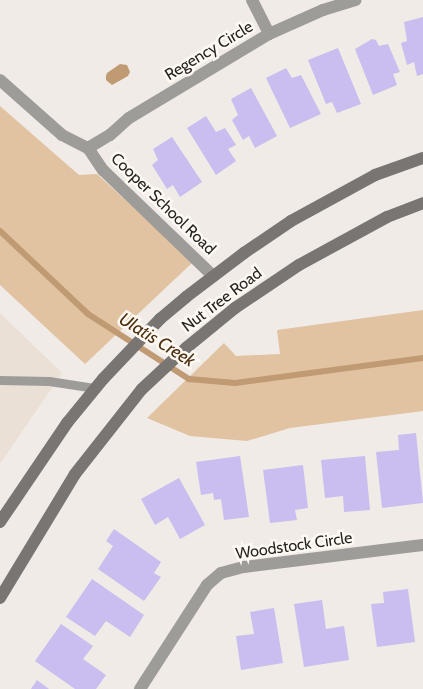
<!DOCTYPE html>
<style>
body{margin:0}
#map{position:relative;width:423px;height:689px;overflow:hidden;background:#f0ebe6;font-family:Cabin,sans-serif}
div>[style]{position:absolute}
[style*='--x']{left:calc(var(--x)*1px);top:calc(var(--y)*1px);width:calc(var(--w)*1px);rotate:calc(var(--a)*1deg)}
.built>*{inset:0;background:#eae0d5}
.green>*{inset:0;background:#e1c2a1}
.water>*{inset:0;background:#bf9a73}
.stream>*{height:6px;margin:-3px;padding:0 3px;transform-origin:3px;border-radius:3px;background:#bf9a73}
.building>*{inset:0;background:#cabdef}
.lane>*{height:9px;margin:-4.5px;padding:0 4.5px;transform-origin:4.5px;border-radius:4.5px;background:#9e9c99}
.street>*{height:12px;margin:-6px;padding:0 6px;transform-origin:6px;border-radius:6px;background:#9e9c99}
.secondary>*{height:12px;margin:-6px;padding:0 6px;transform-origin:6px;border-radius:6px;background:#787572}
span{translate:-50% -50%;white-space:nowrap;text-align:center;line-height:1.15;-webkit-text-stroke:5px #fef8f3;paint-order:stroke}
.street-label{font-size:16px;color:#252321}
.water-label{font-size:18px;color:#4b3010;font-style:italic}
</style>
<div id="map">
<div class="built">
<i style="clip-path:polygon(0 313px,62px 373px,0 464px)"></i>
</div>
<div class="green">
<i style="clip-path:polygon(0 106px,79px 175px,97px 174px,193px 262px,85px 364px,0 285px)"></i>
<i style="clip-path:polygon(423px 310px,423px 411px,290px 428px,247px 441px,190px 436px,147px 418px,224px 343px,236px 356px,280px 354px,277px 330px)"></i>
</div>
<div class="water">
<i style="clip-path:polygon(120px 64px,127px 65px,130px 72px,128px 76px,112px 85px,106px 80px,106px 76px,107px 73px)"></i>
</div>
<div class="stream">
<i style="--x:0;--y:231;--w:121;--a:43.3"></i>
<i style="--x:88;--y:314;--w:120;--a:32.8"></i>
<i style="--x:189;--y:379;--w:46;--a:5"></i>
<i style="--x:235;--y:383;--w:190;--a:-7.6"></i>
</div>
<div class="building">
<i style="clip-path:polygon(423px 17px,423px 74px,417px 76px,414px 62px,407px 65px,401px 43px,407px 41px,404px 22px)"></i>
<i style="clip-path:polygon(372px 39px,376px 40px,379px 46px,388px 44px,400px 72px,393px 74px,397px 85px,373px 95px,355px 49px)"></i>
<i style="clip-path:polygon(338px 48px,361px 104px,337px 113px,332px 102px,326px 104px,308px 60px)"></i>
<i style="clip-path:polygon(286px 68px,292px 78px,301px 75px,321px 114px,290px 128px,266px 78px)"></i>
<i style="clip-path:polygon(251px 88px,277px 136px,255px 148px,249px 136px,243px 140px,232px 120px,238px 115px,231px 99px)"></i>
<i style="clip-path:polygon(206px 116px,216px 132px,225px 128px,236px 145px,228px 149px,236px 161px,216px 175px,187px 128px)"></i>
<i style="clip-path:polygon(172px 137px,202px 182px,180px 197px,173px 185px,167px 189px,152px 165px,158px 160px,153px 149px)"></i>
<i style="clip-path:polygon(416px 433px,423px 503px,382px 508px,376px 452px,399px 450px,398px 435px)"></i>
<i style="clip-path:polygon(240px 456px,249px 517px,224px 520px,221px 499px,214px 500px,213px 493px,201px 495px,196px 462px)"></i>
<i style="clip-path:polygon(365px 456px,370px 510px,344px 512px,343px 496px,325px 498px,321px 460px)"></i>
<i style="clip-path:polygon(303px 465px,308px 508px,295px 510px,297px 520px,270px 523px,263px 470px)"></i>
<i style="clip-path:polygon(179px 478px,205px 525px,180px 539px,168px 517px,155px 525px,141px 499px)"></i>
<i style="clip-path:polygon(114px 529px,161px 562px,154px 573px,161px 577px,144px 601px,98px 569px,113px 546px,106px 541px)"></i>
<i style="clip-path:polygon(92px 579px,144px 615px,130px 637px,106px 621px,95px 636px,66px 617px)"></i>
<i style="clip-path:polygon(408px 589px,415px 642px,377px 647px,371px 604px,384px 603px,383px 592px)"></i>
<i style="clip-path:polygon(322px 600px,326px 629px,344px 626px,349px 660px,304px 667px,294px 604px)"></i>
<i style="clip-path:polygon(274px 608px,283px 663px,241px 670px,236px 636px,254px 634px,250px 612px)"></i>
<i style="clip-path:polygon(61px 624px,93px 646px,83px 659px,106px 675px,96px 689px,75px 689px,35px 661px)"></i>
<i style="clip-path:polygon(37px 680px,49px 689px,31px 689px)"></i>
</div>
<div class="lane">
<i style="--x:0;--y:380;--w:49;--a:1.2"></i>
<i style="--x:49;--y:381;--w:47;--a:8.7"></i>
</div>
<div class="street">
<i style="--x:252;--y:0;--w:38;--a:63"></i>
<i style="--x:0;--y:80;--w:83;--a:41.6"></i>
<i style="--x:62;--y:135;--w:29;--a:27"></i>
<i style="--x:88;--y:148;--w:27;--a:56"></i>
<i style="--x:103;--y:170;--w:153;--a:43.9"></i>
<i style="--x:88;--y:148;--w:26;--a:-31"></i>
<i style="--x:110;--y:135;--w:25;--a:-42"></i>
<i style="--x:129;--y:118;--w:163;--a:-31"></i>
<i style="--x:269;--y:34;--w:59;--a:-24"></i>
<i style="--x:323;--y:10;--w:34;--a:-17"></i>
<i style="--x:140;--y:689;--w:124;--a:-57.2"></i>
<i style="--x:207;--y:585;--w:18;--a:-41"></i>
<i style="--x:221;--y:573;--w:24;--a:-15"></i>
<i style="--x:244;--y:567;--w:180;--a:-7"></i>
</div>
<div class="secondary">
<i style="--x:0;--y:522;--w:120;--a:-55.9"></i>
<i style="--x:67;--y:423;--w:57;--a:-50.7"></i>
<i style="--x:103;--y:379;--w:83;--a:-46.5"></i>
<i style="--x:160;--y:319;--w:34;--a:-40"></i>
<i style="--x:186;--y:297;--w:73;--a:-37.2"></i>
<i style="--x:244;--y:253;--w:57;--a:-34.2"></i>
<i style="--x:291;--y:221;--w:96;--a:-28.7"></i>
<i style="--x:375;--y:175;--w:51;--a:-19.5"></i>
<i style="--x:0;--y:598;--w:145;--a:-58.8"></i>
<i style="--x:75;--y:474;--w:108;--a:-51.8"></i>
<i style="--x:142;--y:389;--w:60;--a:-43"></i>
<i style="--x:186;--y:348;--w:63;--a:-39.2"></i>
<i style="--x:235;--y:308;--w:77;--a:-33.9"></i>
<i style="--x:299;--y:265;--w:100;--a:-28.6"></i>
<i style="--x:387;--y:217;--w:39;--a:-21"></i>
</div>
<div class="street-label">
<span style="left:209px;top:51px;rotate:-31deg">Regency Circle</span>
<span style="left:163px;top:204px;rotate:44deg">Cooper School Road</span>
<span style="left:222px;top:300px;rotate:-37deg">Nut Tree Road</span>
<span style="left:294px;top:546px;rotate:-8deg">Woodstock Circle</span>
</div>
<div class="water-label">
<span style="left:157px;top:340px;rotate:32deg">Ulatis Creek</span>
</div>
</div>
